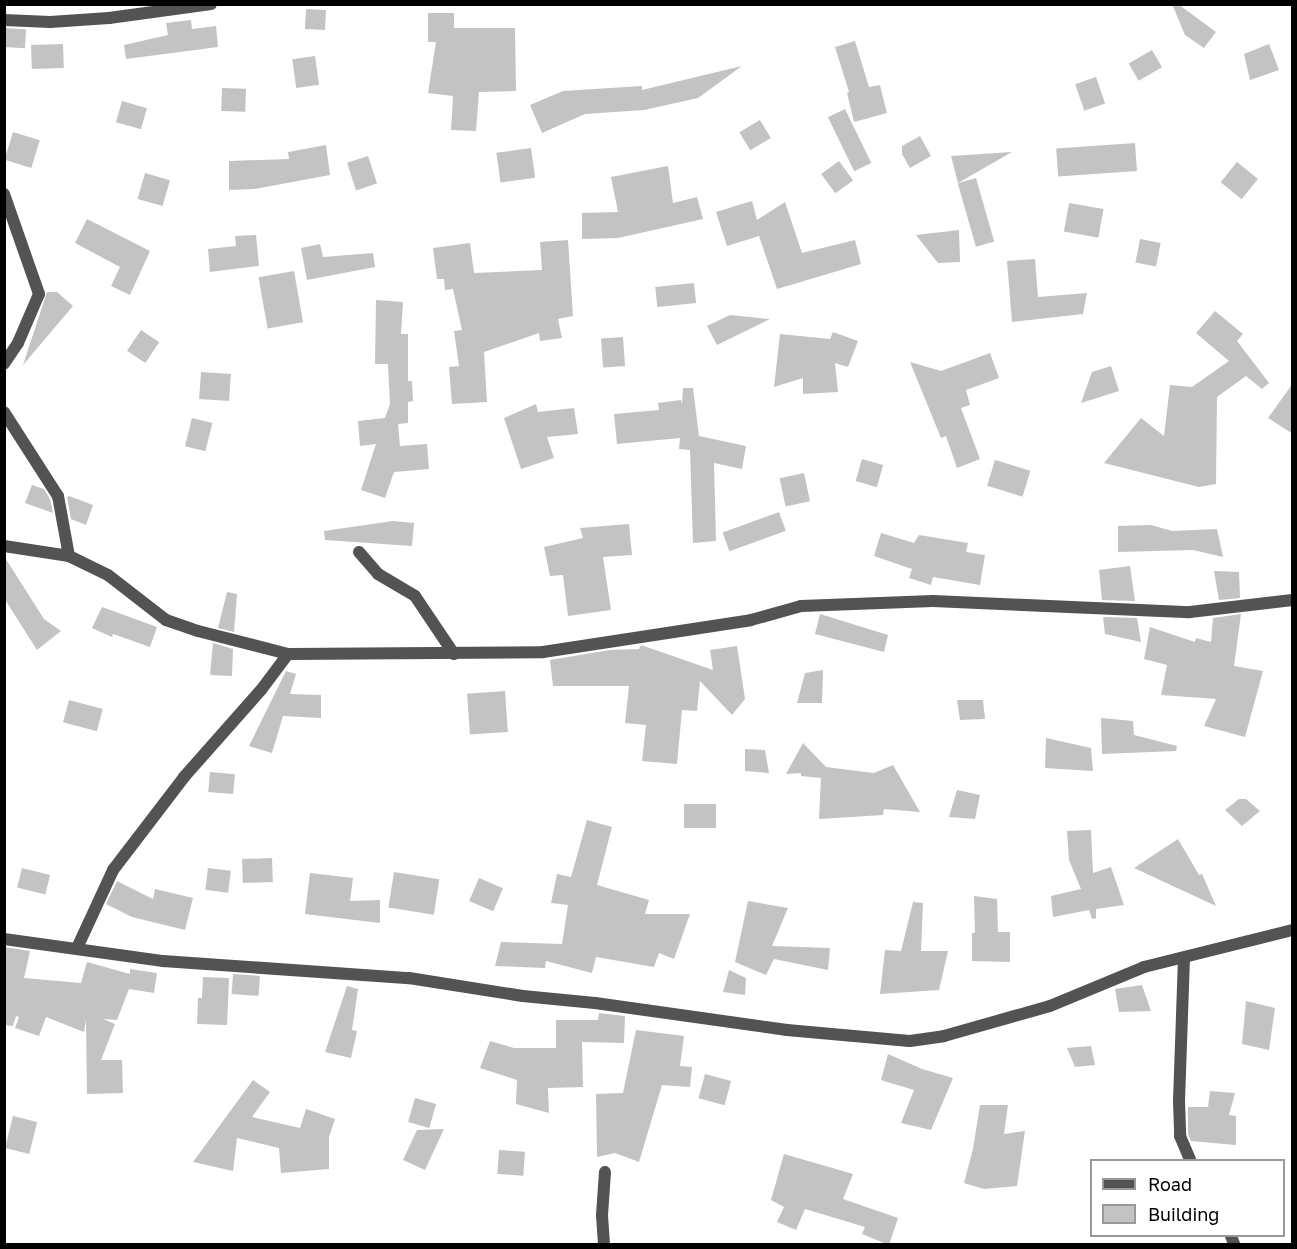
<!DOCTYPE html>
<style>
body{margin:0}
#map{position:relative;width:1297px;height:1249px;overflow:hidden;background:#fff;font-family:"Golos Text",sans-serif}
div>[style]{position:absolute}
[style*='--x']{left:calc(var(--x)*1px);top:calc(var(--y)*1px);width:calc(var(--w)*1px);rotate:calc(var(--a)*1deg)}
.building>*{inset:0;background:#c3c3c3;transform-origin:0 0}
.minor>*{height:12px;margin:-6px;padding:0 6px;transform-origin:6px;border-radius:6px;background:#535353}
span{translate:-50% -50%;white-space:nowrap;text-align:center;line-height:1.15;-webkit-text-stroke:4.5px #fff;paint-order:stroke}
.frame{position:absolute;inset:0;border:6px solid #000;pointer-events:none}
.legend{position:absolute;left:1090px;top:1159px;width:195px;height:78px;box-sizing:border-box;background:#fff;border:2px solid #999;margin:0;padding:8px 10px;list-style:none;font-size:18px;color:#000}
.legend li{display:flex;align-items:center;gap:12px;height:30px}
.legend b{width:30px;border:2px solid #999}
</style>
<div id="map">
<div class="building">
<i style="clip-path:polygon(1172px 4px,1178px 4px,1216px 32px,1204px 48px,1185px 35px)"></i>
<i style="left:306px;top:9px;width:20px;height:20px;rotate:3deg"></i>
<i style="clip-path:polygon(428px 13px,454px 13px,454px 28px,515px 28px,516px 91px,479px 92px,476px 131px,451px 130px,453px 96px,428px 93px,436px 42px,428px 42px)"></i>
<i style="clip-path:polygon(191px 20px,192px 29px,216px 26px,218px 47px,126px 59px,124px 45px,168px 35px,166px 23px)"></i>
<i style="left:4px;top:28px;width:22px;height:19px;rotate:3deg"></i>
<i style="clip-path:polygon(855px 41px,869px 87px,880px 85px,887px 113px,854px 122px,847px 93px,849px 92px,835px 47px)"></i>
<i style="left:63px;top:44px;width:24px;height:32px;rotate:88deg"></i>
<i style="clip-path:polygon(1269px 44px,1279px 70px,1250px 80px,1244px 54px)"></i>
<i style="left:1152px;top:50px;width:20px;height:27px;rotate:60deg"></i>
<i style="left:315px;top:56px;width:29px;height:23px;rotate:82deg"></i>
<i style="clip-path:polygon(742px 66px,698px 98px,644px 110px,585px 114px,542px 133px,530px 105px,563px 91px,642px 86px,642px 90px)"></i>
<i style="left:1096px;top:77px;width:28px;height:22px;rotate:71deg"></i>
<i style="left:222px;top:88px;width:24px;height:23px;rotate:2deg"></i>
<i style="left:122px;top:101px;width:26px;height:22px;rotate:16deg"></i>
<i style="left:845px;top:109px;width:60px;height:19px;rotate:64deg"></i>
<i style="left:760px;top:120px;width:21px;height:24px;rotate:59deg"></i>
<i style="left:13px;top:132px;width:28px;height:29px;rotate:17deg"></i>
<i style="clip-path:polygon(920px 136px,931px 156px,910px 168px,902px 154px,902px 146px)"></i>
<i style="left:1135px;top:143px;width:28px;height:79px;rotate:86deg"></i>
<i style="clip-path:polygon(326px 145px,330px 175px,255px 189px,229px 190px,229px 161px,289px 159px,288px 152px)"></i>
<i style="left:531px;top:148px;width:30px;height:35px;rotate:82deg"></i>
<i style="clip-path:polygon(1012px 152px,958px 183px,951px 156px)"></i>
<i style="left:368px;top:156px;width:29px;height:22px;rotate:72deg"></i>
<i style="left:839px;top:161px;width:24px;height:22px;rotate:54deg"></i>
<i style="left:1237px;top:162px;width:27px;height:26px;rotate:39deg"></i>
<i style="clip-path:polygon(668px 166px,673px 203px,697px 197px,703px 219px,618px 238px,582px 239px,582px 213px,618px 212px,611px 177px)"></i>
<i style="left:145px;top:173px;width:26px;height:27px;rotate:16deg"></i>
<i style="left:976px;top:178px;width:66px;height:19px;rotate:74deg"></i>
<i style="clip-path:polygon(752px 201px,757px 220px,785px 202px,802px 253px,855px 240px,861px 264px,777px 289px,759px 236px,727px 246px,716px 212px)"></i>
<i style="left:1069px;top:203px;width:35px;height:29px;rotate:10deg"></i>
<i style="clip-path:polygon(87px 219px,150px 251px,130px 295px,111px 286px,120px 267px,75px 243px)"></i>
<i style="clip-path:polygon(959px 230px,960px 262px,938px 263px,916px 235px)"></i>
<i style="clip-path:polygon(256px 235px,259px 266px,210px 272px,208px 249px,236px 246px,235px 236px)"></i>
<i style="left:1140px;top:239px;width:21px;height:24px;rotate:11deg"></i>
<i style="clip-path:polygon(568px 240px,573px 316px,558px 319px,562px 338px,540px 341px,539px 333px,484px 352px,487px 402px,452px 404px,449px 367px,459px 366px,454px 331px,462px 330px,453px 289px,445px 290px,444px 279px,437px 279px,433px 248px,470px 243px,474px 273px,542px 270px,540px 242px)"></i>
<i style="clip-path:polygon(320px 244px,323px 257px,373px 253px,375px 267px,307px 280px,301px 248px)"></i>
<i style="clip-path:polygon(1035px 259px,1038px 297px,1087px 293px,1083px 314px,1012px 322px,1007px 261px)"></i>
<i style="left:294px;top:271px;width:52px;height:36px;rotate:80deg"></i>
<i style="left:694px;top:283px;width:20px;height:39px;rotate:84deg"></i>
<i style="clip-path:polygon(47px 292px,57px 292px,73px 306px,23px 365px)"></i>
<i style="clip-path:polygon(376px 300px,403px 302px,401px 334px,408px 334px,408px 381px,412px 381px,413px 401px,408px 402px,408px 423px,398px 424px,400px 446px,427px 444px,429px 469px,394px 472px,385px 498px,361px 490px,376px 444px,360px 446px,358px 421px,385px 418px,390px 404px,388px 364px,375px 364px)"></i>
<i style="clip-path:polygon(1215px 311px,1243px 334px,1237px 341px,1269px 383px,1262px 389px,1246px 376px,1217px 397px,1216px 484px,1199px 487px,1104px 463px,1141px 418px,1164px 436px,1170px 385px,1192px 387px,1229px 361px,1196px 333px)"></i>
<i style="clip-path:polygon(730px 315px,770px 319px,717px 345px,707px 326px)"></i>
<i style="left:141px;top:330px;width:22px;height:25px;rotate:34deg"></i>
<i style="clip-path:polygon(833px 332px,858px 341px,848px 367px,835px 363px,838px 392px,803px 394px,803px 378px,774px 387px,780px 334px,830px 339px)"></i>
<i style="left:623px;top:337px;width:29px;height:22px;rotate:86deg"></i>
<i style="clip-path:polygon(990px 353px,999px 378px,966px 390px,970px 405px,961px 408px,980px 459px,957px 468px,946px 436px,941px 438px,910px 362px,941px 371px)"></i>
<i style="clip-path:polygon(1111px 366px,1119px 391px,1081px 403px,1092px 372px)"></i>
<i style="left:201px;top:372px;width:30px;height:27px;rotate:4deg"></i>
<i style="clip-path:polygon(1293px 383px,1293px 434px,1268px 418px)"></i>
<i style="clip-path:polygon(683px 388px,693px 388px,699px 436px,746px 446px,742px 469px,714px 463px,716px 541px,693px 543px,690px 450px,679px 449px,680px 438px,617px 444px,614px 414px,659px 410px,658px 403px,681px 400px,682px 404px)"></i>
<i style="clip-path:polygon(536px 404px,538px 412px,574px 408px,578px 434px,547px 437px,554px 458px,521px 469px,504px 418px)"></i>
<i style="left:192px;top:418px;width:21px;height:29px;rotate:14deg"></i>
<i style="left:862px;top:459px;width:22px;height:23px;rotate:16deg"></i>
<i style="left:995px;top:460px;width:37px;height:27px;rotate:17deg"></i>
<i style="left:804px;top:473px;width:29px;height:25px;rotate:78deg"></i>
<i style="clip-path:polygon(32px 485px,44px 489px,50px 499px,53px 513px,25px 503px)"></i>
<i style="clip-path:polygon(69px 496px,93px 505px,86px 525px,71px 519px,67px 497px)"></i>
<i style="left:779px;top:512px;width:20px;height:60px;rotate:70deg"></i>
<i style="clip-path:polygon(393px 521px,414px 523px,412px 546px,325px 540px,324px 531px)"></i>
<i style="clip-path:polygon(629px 524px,632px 555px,603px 557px,611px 610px,568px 616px,563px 575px,550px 576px,544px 547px,583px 538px,580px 528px)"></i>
<i style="clip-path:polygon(1151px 525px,1172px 531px,1217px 529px,1223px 557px,1193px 550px,1118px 552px,1118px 526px)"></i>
<i style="clip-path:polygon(881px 533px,914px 543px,919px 535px,968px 543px,966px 552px,985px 555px,980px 585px,933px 577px,931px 585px,909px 578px,912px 569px,874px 556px)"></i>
<i style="clip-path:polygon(4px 556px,44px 619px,61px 631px,37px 650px,4px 598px)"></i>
<i style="clip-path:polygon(1130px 566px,1135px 601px,1102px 600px,1099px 570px)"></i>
<i style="clip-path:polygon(1214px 571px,1239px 572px,1240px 598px,1219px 600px)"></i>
<i style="clip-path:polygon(227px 592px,237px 594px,234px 632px,218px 628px)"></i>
<i style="clip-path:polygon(102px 607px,157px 627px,150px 647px,113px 634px,112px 637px,92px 628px)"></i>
<i style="clip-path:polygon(820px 614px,888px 635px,884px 652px,815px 634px)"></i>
<i style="clip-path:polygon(1241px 614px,1234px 666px,1263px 671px,1245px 737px,1204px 726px,1216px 699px,1161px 695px,1167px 665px,1144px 659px,1150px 627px,1195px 642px,1196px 638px,1211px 642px,1213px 618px)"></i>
<i style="clip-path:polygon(1103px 617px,1137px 618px,1141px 642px,1105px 634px)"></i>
<i style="clip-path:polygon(213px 643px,233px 649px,232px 676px,210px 675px)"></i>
<i style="clip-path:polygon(641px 645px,713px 670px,710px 650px,737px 646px,745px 699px,732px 715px,700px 681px,697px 711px,682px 710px,677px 764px,642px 761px,646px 725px,625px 723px,629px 686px,553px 686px,550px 660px,610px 650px,639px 649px)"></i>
<i style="clip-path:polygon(823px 670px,822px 703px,797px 703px,805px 673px)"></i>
<i style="clip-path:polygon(286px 671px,296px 674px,290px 694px,321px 695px,321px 718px,283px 716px,272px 753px,249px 746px)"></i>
<i style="left:505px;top:691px;width:41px;height:38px;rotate:86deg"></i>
<i style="left:69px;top:700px;width:35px;height:23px;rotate:15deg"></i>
<i style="clip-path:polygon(957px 700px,983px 700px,985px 719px,960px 720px)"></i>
<i style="clip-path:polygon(1101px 718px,1133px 721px,1134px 735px,1177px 746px,1176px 751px,1102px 754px)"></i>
<i style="clip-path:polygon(1046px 738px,1091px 748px,1093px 771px,1045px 768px)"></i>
<i style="clip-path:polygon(803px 743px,826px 767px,874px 773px,893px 765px,920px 812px,884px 809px,883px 815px,819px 819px,821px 778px,801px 776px,801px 773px,786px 774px)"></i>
<i style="clip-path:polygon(745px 749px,765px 750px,769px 773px,745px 771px)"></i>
<i style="left:210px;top:772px;width:25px;height:20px;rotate:5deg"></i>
<i style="clip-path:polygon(957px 790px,980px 795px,975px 819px,949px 817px)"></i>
<i style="clip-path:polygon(1239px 799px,1246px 799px,1260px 811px,1242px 826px,1225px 810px)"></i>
<i style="left:684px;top:804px;width:32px;height:24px"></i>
<i style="clip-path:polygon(587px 820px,612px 827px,597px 885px,649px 900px,645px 914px,690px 914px,674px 959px,659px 953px,654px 967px,596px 957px,592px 973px,546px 961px,545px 968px,495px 966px,501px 942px,562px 944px,568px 905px,551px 903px,557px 874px,571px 877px)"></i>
<i style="clip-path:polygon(1091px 830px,1093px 873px,1111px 867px,1124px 905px,1096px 909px,1096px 918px,1092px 919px,1089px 910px,1053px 917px,1051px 896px,1081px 889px,1069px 860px,1067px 831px)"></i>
<i style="clip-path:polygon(1178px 839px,1199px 875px,1202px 874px,1216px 906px,1134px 868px)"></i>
<i style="left:272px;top:858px;width:24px;height:30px;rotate:88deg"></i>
<i style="left:22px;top:868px;width:29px;height:20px;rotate:14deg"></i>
<i style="left:208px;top:868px;width:23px;height:22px;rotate:7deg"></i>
<i style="left:394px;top:872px;width:46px;height:36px;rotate:9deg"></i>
<i style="clip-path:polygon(310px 873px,353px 878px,350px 901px,380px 900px,380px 923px,305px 914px)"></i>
<i style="left:479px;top:878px;width:26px;height:25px;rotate:23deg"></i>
<i style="clip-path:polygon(117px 881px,153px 899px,155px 889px,193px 898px,185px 930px,132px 917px,106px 904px)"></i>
<i style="clip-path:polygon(974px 896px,997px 899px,998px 932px,1010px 932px,1010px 962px,972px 961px,972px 933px,975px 933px)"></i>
<i style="clip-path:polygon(748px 901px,788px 908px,772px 946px,830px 948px,828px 970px,774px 959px,766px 975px,735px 962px)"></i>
<i style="clip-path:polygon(913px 902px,923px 903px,921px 951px,948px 951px,939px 990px,880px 994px,885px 950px,901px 951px)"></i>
<i style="clip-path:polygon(4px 947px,30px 951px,24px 978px,81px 983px,87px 962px,130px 974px,130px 969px,157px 973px,154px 993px,129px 989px,117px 1020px,103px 1019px,115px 1024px,101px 1060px,122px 1060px,123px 1093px,87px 1094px,86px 1020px,84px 1032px,46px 1017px,39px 1036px,15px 1028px,19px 1017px,16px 1016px,13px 1026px,4px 1025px)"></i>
<i style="clip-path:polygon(729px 970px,746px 978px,745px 995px,723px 992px)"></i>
<i style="left:233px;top:974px;width:27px;height:20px;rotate:4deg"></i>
<i style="clip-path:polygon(203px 977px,229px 978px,227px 1025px,197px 1024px,198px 998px,202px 998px)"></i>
<i style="clip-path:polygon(1142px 985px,1151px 1011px,1119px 1012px,1115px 989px)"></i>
<i style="clip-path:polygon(347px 986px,358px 989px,352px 1030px,357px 1031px,351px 1058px,325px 1052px)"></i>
<i style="clip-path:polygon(1246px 1001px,1275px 1008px,1269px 1050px,1242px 1044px)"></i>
<i style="clip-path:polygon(599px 1013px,625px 1016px,624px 1043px,582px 1042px,583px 1087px,548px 1088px,549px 1113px,516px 1104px,517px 1080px,480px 1068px,490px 1041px,514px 1048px,556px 1048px,556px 1020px,598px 1020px)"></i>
<i style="clip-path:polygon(636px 1030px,684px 1036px,680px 1066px,692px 1067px,690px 1087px,662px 1085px,639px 1162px,615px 1153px,597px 1157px,596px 1094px,623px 1093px)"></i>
<i style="clip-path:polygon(1091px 1046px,1095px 1065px,1075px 1067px,1067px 1048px)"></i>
<i style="clip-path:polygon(888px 1054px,922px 1069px,953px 1078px,931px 1130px,901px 1123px,914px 1090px,881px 1080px)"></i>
<i style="left:705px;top:1074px;width:27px;height:25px;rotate:15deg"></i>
<i style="clip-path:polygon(253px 1080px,270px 1092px,252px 1117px,300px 1128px,306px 1109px,335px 1119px,329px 1137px,329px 1169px,281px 1173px,279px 1148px,237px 1138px,233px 1171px,193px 1162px)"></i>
<i style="clip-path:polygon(1210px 1091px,1235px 1093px,1229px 1115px,1236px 1116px,1236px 1145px,1191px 1141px,1188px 1134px,1188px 1107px,1208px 1107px)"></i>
<i style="left:415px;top:1098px;width:22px;height:25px;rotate:16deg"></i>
<i style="clip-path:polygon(980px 1105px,1008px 1105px,1004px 1134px,1025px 1131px,1017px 1186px,984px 1189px,964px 1183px,973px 1149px)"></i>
<i style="left:13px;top:1116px;width:25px;height:33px;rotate:14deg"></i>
<i style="clip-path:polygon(444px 1129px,425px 1170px,403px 1160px,417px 1130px)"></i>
<i style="left:499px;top:1150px;width:26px;height:24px;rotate:4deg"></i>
<i style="clip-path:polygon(784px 1154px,853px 1174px,843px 1199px,898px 1218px,889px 1245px,862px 1234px,865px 1227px,805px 1209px,796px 1230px,777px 1222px,784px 1207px,771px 1200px)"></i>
</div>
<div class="minor">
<i style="--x:4;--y:20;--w:46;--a:2.5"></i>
<i style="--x:50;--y:22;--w:59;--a:-3.9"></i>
<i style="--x:109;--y:18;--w:103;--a:-7.8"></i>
<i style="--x:4;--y:194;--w:106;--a:70.7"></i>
<i style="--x:39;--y:294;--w:53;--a:113.2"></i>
<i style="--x:18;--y:343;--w:25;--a:124"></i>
<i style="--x:4;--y:412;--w:100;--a:57.3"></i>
<i style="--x:58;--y:496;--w:61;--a:79.6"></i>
<i style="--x:4;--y:546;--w:66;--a:8.7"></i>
<i style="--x:69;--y:556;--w:43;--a:26"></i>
<i style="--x:108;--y:575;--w:73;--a:37.8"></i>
<i style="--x:166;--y:620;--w:34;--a:19"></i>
<i style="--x:198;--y:631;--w:93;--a:14.3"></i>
<i style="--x:288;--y:654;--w:255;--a:-0.4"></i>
<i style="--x:543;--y:652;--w:210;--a:-8.7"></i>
<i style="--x:751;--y:620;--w:52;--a:-15.6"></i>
<i style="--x:801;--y:606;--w:132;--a:-2.2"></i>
<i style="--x:933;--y:601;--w:257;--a:2.5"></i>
<i style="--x:1190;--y:612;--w:103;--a:-6.7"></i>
<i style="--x:359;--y:552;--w:29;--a:49"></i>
<i style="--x:378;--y:574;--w:43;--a:30.7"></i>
<i style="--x:415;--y:596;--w:70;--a:56.1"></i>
<i style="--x:4;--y:939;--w:161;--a:7.9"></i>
<i style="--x:163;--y:961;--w:247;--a:4"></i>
<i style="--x:409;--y:978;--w:115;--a:9"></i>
<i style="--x:523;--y:996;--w:72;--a:5.6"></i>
<i style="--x:595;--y:1003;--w:194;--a:8"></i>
<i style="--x:787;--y:1030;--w:123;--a:5.1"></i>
<i style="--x:910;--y:1041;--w:34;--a:-8"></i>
<i style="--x:944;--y:1036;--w:110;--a:-15.8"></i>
<i style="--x:1050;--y:1006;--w:102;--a:-22.5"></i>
<i style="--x:1144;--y:967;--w:153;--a:-14"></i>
<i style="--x:77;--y:948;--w:86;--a:-65.2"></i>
<i style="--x:113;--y:870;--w:117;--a:-52.6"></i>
<i style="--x:184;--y:777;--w:116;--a:-48.5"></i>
<i style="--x:261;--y:690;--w:45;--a:-53.1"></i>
<i style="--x:1184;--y:958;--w:143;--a:92"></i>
<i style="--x:1179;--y:1101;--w:35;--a:88"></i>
<i style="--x:1180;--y:1136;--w:26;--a:67"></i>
<i style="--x:1231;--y:1236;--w:9;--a:69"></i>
<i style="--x:604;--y:1244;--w:29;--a:-94"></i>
<i style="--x:602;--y:1215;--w:43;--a:-86"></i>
</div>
<div class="frame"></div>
<ul class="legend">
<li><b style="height:8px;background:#535353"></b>Road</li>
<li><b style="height:16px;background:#c3c3c3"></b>Building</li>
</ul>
</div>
